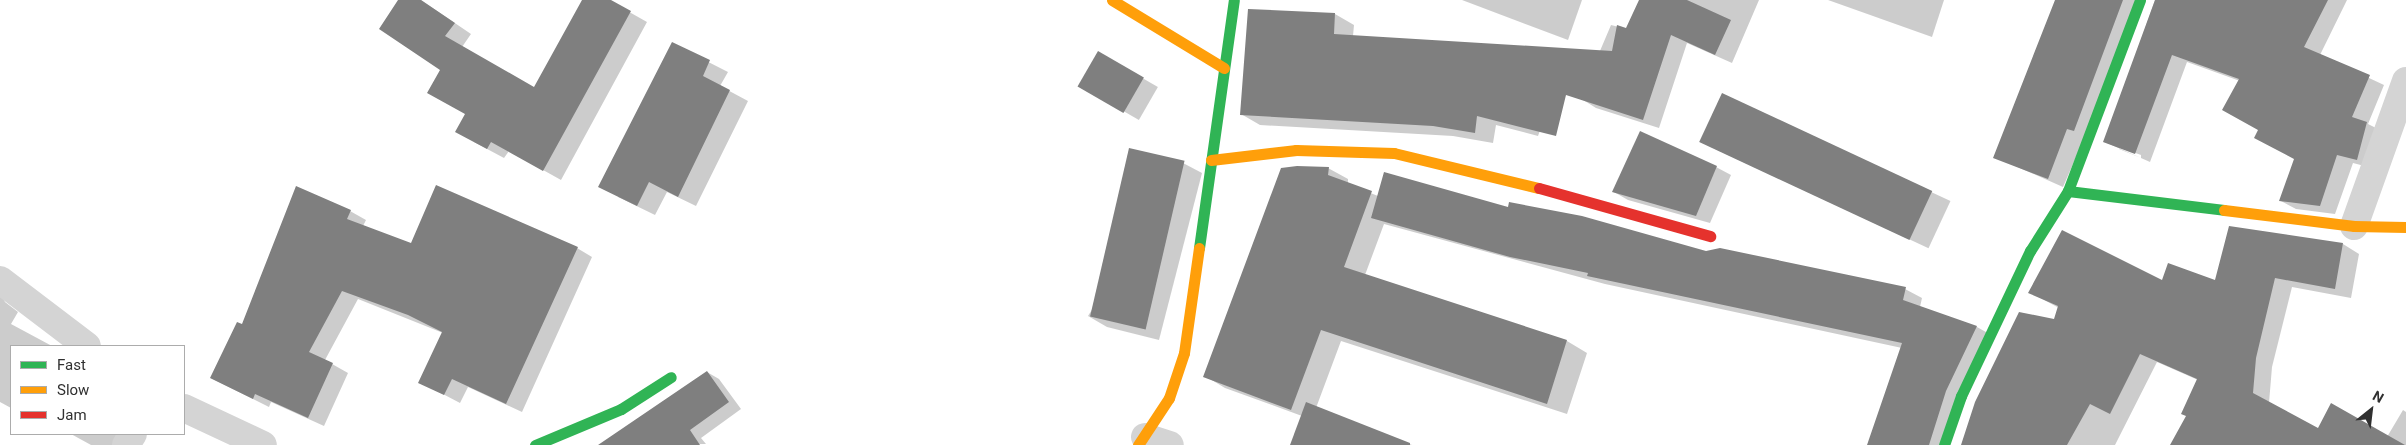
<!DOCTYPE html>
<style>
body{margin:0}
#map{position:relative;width:2406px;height:445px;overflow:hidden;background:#fff;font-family:Roboto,sans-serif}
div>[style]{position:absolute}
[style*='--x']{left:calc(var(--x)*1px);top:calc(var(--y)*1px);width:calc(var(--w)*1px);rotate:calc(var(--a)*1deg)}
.shadow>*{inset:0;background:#0003;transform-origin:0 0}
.building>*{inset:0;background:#7f7f7f;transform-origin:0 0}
.street>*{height:28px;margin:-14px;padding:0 14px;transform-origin:14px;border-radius:14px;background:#d4d4d4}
.fast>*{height:11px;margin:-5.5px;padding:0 5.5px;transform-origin:5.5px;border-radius:5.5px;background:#30b455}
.slow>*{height:11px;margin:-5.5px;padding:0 5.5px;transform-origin:5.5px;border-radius:5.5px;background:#ff9f0a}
.jam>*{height:11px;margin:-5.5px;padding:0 5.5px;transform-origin:5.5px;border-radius:5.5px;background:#e5322d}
span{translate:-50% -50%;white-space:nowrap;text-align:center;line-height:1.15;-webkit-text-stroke:5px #fff;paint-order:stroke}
.legend{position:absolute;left:10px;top:345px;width:175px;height:90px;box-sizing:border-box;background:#fff;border:1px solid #acacac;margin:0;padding:6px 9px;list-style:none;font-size:15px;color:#303030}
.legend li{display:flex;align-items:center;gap:10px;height:25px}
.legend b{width:25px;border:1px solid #acacac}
.north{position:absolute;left:2346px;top:385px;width:50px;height:50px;-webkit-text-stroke:4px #fff;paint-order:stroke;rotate:29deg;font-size:14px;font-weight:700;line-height:20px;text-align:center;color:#303030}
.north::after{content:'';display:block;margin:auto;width:18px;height:22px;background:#303030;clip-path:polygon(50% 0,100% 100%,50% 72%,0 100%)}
</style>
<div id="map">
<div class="shadow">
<i style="clip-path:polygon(400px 0,421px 0,471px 34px,462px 47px,534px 89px,583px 0,608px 0,647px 22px,561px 180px,509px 151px,504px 158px,474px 142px,466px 114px)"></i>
<i style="clip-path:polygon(1462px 0,1582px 0,1568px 40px)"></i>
<i style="clip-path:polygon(1640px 0,1759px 0,1732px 63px,1687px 43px,1659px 128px,1596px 108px,1580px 98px,1611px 25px,1627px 29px)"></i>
<i style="clip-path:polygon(1828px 0,1944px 0,1932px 37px)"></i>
<i style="clip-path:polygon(2056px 0,2144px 0,2063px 187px,1995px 157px)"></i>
<i style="clip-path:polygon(evenodd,2155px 0,2347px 0,2320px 55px,2384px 85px,2368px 124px,2382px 131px,2372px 168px,2353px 163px,2335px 214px,2296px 209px,2281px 201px,2295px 159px,2260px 130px,2240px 81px,2187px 62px,2150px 162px,2105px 142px,2155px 0,2119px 147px,2141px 155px,2141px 158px,2119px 149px,2119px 147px)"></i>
<i style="clip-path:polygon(1335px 14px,1354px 25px,1353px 36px,1566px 59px,1538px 136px,1496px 125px,1493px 143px,1453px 136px,1260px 125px,1241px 114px)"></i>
<i style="clip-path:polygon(673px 44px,728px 72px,720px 86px,748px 101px,696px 206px,667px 192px,655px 215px,618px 197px)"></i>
<i style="left:1099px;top:53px;width:68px;height:38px;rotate:30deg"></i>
<i style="left:1723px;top:95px;width:251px;height:52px;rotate:25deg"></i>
<i style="clip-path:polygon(1183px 163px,1202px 173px,1159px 340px,1107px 327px,1088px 316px)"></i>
<i style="clip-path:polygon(1716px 167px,1731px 175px,1710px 223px,1628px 200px,1614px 192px)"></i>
<i style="clip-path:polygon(1328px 168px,1348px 179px,1348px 184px,1378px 196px,1509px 209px,1706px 252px,1905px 289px,1922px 298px,1920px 307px,1977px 327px,1993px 336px,1947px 445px,1869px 445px,1902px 348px,1605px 284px,1384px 224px,1365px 275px,1567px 341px,1587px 353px,1567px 414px,1341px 341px,1316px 408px,1412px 445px,1291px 445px,1302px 416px,1225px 388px,1205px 376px)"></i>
<i style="clip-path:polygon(350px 211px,366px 220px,363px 226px,412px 244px,577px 248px,592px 257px,522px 412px,468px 387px,460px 403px,420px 382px,443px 333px,358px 299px,325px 360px,348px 373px,324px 426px,271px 402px,269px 407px,211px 378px,243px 326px)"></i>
<i style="clip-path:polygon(2343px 244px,2359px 254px,2351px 298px,2292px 287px,2272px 367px,2269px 403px,2318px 429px,2387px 437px,2403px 410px,2406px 412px,2406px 445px,2171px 445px,2187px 416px,2198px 380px,2157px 362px,2115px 445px,1962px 445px,2055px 320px,2059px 308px,2029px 292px,2216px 281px)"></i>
<i style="clip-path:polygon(0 292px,5px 302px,18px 312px,11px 324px,52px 346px,11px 346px,11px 408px,0 402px)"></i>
<i style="clip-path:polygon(707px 372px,719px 379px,741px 409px,701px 438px,706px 444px,633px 445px)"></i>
<i style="clip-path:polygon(71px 434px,119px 434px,113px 445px,91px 445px)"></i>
</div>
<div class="building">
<i style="clip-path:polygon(398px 0,421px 0,455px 23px,445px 36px,534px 87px,582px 0,611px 0,631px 11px,543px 171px,491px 142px,487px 149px,455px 132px,465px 114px,427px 93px,440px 70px,379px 29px)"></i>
<i style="clip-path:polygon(1639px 0,1687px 0,1731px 20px,1715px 55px,1671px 35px,1643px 120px,1566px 95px,1556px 136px,1477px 116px,1475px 133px,1433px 126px,1240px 115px,1248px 9px,1335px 13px,1334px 34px,1612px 51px,1617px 25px,1626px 28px)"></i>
<i style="clip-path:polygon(2055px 0,2123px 0,2074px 131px,2067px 129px,2048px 179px,1993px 158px)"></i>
<i style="clip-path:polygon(2155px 0,2328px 0,2304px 47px,2370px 75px,2352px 117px,2367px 122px,2357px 160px,2337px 155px,2320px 206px,2279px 201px,2294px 159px,2254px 138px,2258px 130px,2222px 110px,2239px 79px,2172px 55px,2135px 154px,2103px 142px)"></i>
<i style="clip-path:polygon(672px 42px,710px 60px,703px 76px,730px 90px,678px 197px,649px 182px,637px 206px,598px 187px)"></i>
<i style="left:1098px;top:51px;width:53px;height:41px;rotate:30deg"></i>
<i style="left:1722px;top:93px;width:232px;height:54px;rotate:25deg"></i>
<i style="clip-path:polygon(1640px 131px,1717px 166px,1696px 216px,1612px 192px)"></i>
<i style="left:1129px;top:148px;width:57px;height:173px;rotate:13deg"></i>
<i style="clip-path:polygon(1297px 166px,1329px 167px,1328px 175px,1372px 191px,1344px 267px,1567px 340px,1547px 404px,1321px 330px,1291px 410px,1203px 377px,1281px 168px)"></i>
<i style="clip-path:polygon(1384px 172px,1508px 207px,1509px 202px,1582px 216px,1706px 251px,1720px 248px,1906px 287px,1903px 300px,1977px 326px,1946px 391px,1929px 445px,1867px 445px,1902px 343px,1587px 276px,1588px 273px,1510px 257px,1371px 218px)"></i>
<i style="clip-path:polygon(436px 185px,578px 247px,506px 404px,452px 379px,444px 395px,418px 383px,442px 332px,408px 315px,342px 291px,309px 352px,333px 363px,308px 418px,255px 394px,253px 399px,210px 378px,237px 322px,242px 324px,296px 186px,351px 210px,347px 219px,411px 243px)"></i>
<i style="clip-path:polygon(2229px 226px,2343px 243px,2335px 289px,2275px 278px,2256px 358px,2253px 393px,2318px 428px,2331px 403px,2405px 445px,2170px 445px,2186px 416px,2181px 414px,2197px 379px,2140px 354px,2110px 414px,2090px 404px,2067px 445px,1961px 445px,1975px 402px,2019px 312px,2054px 319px,2058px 306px,2028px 293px,2062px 230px,2162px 280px,2168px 263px,2215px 280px)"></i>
<i style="clip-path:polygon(707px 371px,729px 402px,690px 430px,700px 445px,598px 445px)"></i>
<i style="clip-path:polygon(1306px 402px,1410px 443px,1410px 445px,1290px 445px)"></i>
</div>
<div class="street">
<i style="--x:2354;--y:226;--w:154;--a:-70.3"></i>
<i style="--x:0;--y:280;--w:109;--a:37.2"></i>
<i style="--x:184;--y:408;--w:87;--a:25.1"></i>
<i style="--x:1145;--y:437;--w:26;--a:18"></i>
<i style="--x:126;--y:445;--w:13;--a:-58"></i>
</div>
<div class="fast">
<i style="--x:2140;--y:0;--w:204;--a:110.7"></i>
<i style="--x:2068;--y:191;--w:157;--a:6.9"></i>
<i style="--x:1199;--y:248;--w:250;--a:-82"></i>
<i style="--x:535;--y:445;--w:93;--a:-22.7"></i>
<i style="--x:621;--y:409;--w:59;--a:-32.6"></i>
<i style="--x:1944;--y:445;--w:52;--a:-70.9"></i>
<i style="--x:1961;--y:396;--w:161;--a:-64.6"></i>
<i style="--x:2030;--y:251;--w:71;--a:-57.7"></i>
</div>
<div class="slow">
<i style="--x:1112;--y:0;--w:131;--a:31.3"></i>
<i style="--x:1211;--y:160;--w:86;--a:-6.7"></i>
<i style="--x:1296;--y:150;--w:98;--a:1.8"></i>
<i style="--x:1394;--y:153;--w:149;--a:13.6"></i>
<i style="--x:2224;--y:210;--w:131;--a:7"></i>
<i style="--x:2354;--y:226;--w:52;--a:1.1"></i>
<i style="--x:1138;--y:445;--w:56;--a:-56.6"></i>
<i style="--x:1169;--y:398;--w:47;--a:-71.6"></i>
<i style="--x:1184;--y:353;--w:106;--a:-81.9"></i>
</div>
<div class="jam">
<i style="--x:1539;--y:188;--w:178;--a:15.7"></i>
</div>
<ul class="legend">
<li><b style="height:6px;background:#30b455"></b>Fast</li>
<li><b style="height:6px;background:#ff9f0a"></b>Slow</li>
<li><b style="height:6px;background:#e5322d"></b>Jam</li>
</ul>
<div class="north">N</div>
</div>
